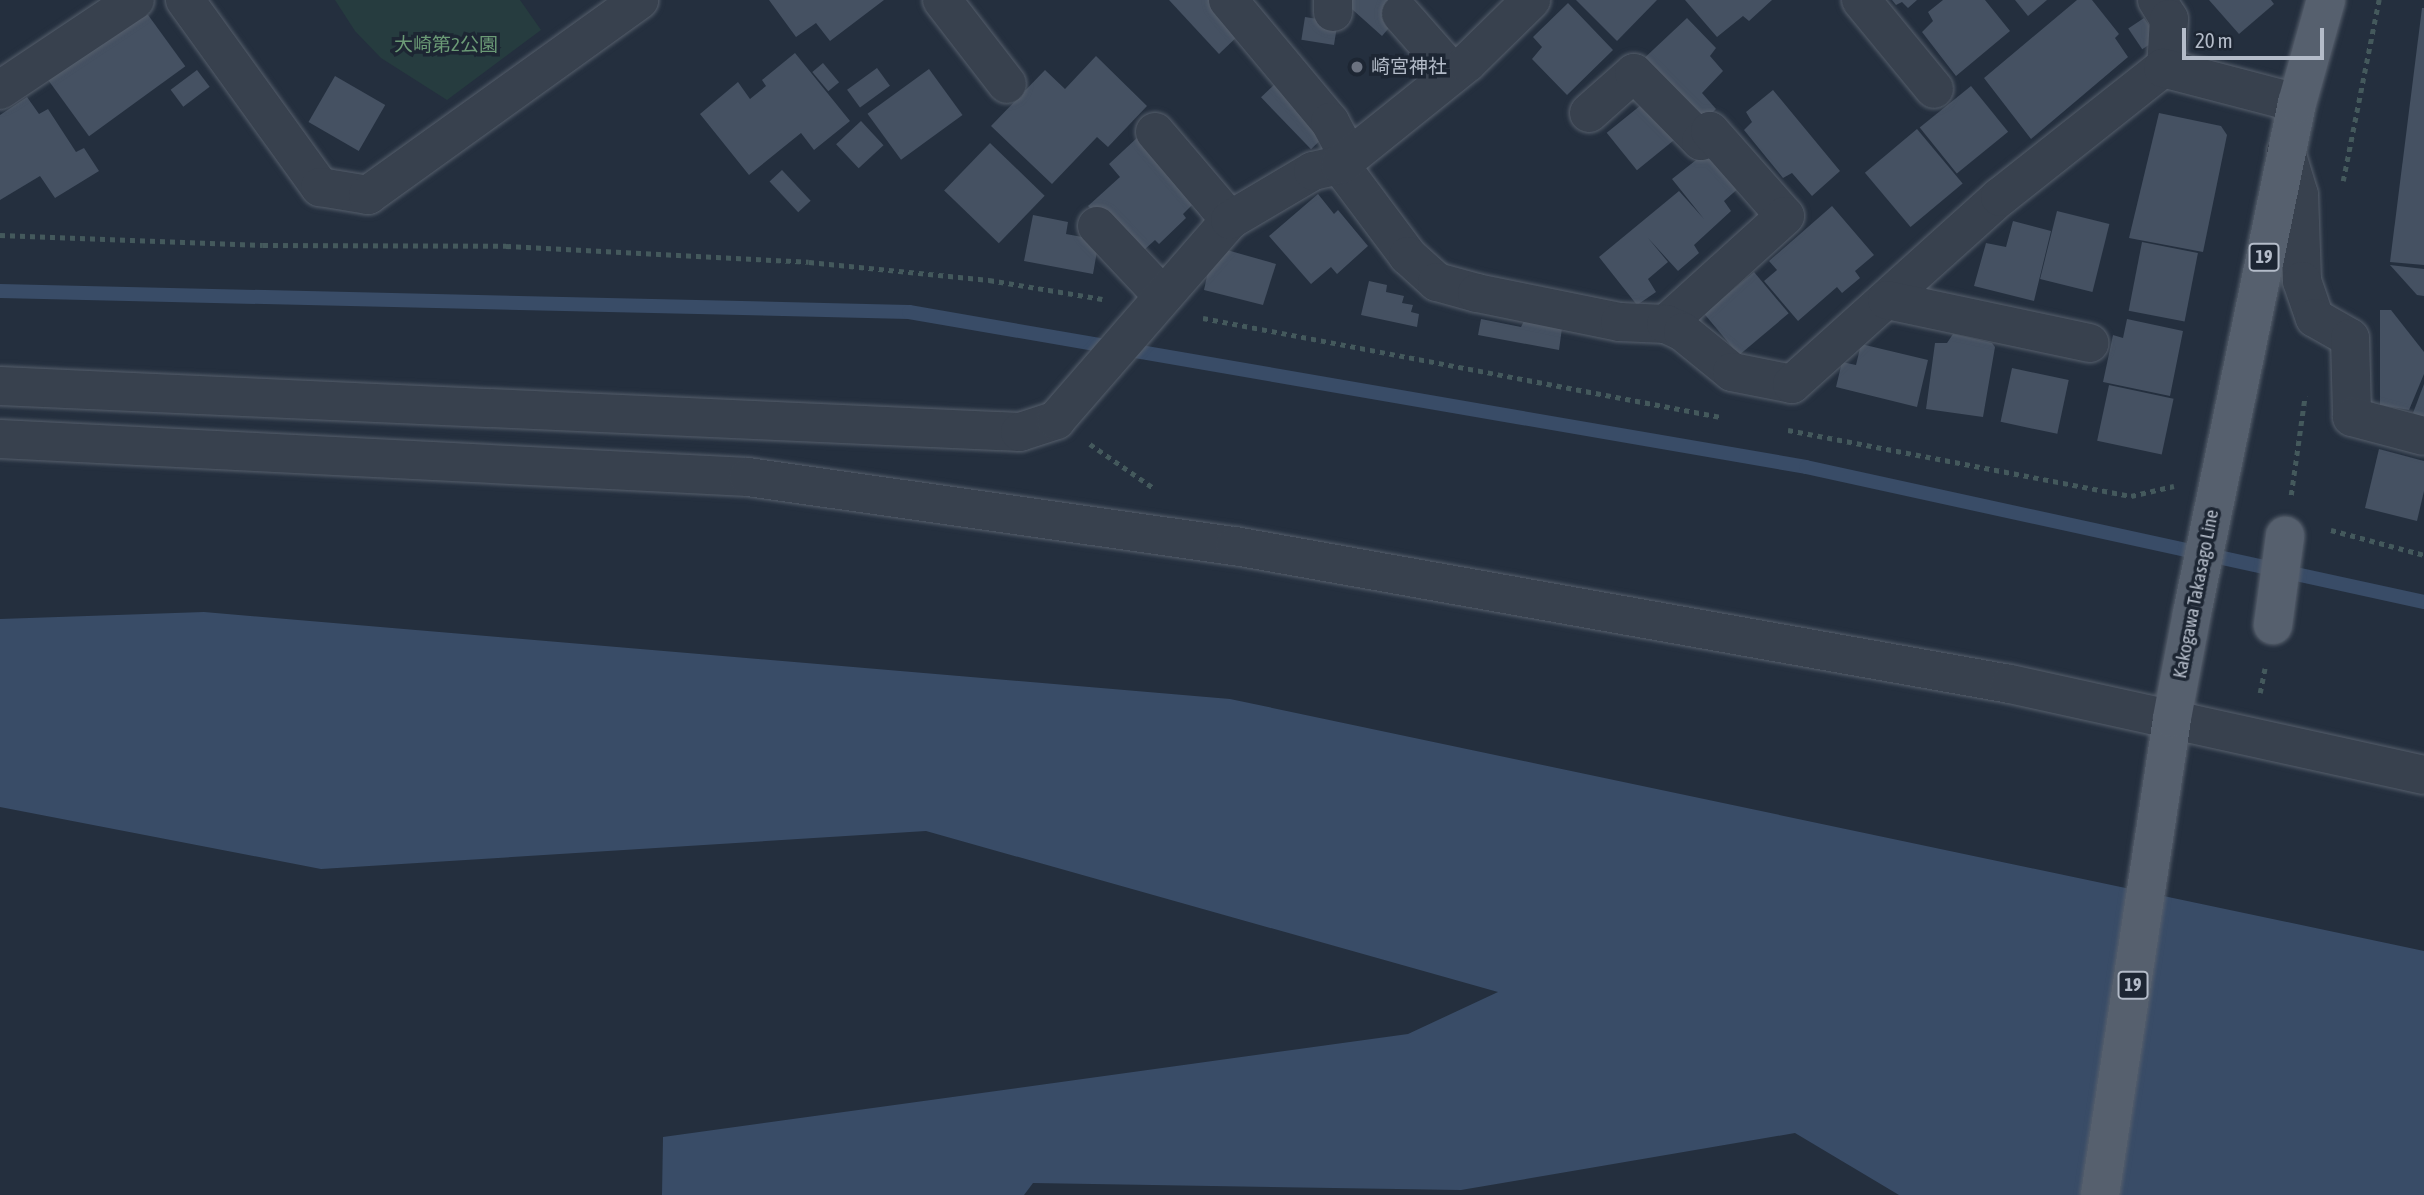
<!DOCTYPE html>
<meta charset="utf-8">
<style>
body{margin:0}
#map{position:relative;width:2424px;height:1195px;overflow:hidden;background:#242f3e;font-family:"Asap Condensed","Noto Sans JP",sans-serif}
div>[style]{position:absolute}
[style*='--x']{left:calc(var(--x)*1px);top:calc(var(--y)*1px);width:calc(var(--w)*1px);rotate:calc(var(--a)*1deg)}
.green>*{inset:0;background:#263c3f}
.water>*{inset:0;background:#394c67}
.stream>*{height:14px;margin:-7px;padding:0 7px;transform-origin:7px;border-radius:7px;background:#394c67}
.building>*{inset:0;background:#455162;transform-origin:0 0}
.path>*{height:4.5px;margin-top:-2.25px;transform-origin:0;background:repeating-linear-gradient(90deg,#44595c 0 5px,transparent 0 10px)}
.roads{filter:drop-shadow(0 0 2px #565f6c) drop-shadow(0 0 2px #565f6c)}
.minor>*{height:38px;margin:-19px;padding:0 19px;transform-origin:19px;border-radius:19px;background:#38414e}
.major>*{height:38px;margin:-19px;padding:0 19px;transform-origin:19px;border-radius:19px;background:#56606e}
.dots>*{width:19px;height:19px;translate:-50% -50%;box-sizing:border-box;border:4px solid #1d2633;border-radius:50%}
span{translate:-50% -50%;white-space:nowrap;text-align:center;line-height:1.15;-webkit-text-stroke:7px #1d2633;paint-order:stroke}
.shield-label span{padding:2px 5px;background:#1d2633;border:2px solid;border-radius:5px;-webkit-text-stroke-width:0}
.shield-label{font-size:18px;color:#b4bcc9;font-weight:700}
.park-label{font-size:19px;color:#6b9a76}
.poi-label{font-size:19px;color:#b4bcc9}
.left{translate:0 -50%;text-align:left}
.street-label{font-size:19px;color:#b4bcc9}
.scale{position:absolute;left:2182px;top:28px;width:142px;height:32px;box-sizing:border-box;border:4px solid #b4bcc9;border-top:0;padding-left:9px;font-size:21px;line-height:24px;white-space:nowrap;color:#b4bcc9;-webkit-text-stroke:5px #1d2633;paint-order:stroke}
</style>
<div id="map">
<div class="green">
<i style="clip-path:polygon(335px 0,520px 0,541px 30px,447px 100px,381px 58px,355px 31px)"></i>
</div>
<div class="water">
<i style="clip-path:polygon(204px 612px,1230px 699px,2424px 951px,2424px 1195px,1899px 1195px,1795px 1133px,1461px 1190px,1033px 1183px,1024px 1195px,662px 1195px,663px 1137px,1408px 1034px,1498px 992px,926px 831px,321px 869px,0 807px,0 619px)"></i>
</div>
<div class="stream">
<i style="--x:0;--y:291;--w:909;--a:1.32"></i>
<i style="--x:909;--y:312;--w:910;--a:9.8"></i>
<i style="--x:1806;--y:467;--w:633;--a:12.32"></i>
</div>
<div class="building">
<i style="clip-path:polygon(769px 0,884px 0,830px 41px,816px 23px,796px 37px)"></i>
<i style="clip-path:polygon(1169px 0,1213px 0,1242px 32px,1219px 54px)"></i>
<i style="clip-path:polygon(1346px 0,1413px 0,1382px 36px,1344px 2px)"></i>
<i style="clip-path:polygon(1576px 0,1657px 0,1617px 41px)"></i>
<i style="clip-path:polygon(1685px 0,1772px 0,1749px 21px,1743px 16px,1717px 37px)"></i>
<i style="clip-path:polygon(1892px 0,1917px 0,1908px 8px,1902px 2px,1896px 5px)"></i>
<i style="clip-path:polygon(1943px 0,1985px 0,2010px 31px,1956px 76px,1922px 32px,1933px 21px,1928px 12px)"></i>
<i style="clip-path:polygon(2015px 0,2047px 0,2028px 16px)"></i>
<i style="clip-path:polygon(2077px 0,2092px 0,2119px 34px,2115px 38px,2128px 57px,2031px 139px,1984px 78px)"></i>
<i style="clip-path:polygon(2209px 0,2271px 0,2274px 4px,2239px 34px)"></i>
<i style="clip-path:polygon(1568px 3px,1613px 50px,1567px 95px,1532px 59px,1542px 47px,1533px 37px)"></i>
<i style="left:143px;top:8px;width:72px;height:119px;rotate:54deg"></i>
<i style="clip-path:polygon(2422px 8px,2424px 8px,2424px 265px,2390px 262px)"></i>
<i style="left:1305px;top:17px;width:33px;height:23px;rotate:9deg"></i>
<i style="clip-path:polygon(1687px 18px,1716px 48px,1710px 56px,1723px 71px,1702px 93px,1716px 109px,1698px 127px,1638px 64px)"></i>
<i style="left:2144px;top:18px;width:25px;height:19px;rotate:56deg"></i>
<i style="clip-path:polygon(795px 53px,850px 121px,814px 150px,801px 133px,749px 175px,700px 114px,738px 82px,750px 99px,766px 86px,762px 80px)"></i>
<i style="clip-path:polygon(1096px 56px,1147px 106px,1108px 147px,1097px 137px,1052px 184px,991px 126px,1045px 70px,1065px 89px)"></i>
<i style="left:823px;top:63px;width:25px;height:14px;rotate:50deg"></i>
<i style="left:877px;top:68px;width:22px;height:37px;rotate:54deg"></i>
<i style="left:929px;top:69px;width:57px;height:76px;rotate:54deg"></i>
<i style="left:197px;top:70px;width:21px;height:33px;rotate:53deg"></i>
<i style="left:335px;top:76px;width:58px;height:53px;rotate:30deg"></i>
<i style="left:1279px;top:80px;width:72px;height:25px;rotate:46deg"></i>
<i style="left:1971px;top:86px;width:59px;height:66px;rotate:51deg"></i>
<i style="clip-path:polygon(1773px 90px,1840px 171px,1812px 196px,1792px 173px,1783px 178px,1744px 130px,1752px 122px,1746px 112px)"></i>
<i style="clip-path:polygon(27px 97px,39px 114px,48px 109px,76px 152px,84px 148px,99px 171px,55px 198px,40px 176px,0 200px,0 115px)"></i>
<i style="left:1651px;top:97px;width:48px;height:57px;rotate:51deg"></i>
<i style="clip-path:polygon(2159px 113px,2221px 126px,2227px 135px,2203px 252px,2129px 238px)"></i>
<i style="left:861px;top:121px;width:33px;height:34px;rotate:47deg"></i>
<i style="left:1917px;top:129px;width:71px;height:68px;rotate:50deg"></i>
<i style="clip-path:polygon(1138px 137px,1207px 209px,1200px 215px,1192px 205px,1183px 214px,1186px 218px,1159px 244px,1155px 240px,1144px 250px,1142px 265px,1088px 206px,1120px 177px,1109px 164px)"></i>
<i style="left:990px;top:143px;width:76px;height:66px;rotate:44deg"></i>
<i style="clip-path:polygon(1710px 149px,1741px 186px,1724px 201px,1731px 211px,1694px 245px,1699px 253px,1678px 271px,1648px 238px,1668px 262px,1648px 279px,1656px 292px,1637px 305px,1599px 257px,1679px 191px,1704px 219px,1672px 179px)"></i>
<i style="left:782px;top:170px;width:42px;height:17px;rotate:47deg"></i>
<i style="clip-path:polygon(1318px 194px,1334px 214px,1338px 210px,1368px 246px,1337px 274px,1331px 267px,1311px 284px,1269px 236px)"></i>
<i style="clip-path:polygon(1832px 206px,1874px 255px,1855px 271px,1860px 278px,1842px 293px,1837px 287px,1798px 321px,1764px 281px,1777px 270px,1769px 261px)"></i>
<i style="left:2057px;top:211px;width:54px;height:70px;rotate:14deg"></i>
<i style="clip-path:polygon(1033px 215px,1068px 222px,1066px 234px,1099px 240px,1093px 274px,1024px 261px)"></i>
<i style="clip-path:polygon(2013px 221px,2051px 231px,2034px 301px,1974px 286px,1986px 243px,2006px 247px)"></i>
<i style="left:2142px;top:242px;width:57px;height:70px;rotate:11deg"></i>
<i style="clip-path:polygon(1227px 250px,1276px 264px,1263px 305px,1204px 290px,1210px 262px)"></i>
<i style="clip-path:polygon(2390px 265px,2424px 269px,2424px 296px,2417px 295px)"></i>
<i style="left:1754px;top:272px;width:54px;height:65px;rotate:50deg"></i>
<i style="clip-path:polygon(1369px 281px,1387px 285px,1386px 292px,1404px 296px,1402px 303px,1413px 305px,1411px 312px,1419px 314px,1417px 327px,1361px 315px)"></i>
<i style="clip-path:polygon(2380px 310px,2391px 310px,2424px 352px,2424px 374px,2409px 410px,2380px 405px)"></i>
<i style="clip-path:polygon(1481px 319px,1521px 327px,1525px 319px,1562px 328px,1559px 350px,1478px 335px)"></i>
<i style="clip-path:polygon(2127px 319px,2183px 331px,2170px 396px,2103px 382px,2113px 335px,2123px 338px)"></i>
<i style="clip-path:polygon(1953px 334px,1992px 343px,1995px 347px,1983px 417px,1926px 409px,1935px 343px,1947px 343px)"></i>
<i style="clip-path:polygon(1861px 344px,1928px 360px,1917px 407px,1836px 387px,1842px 362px,1856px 365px)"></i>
<i style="left:2012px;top:368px;width:58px;height:55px;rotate:12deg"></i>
<i style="clip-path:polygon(2424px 384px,2424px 418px,2413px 413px)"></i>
<i style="left:2109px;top:385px;width:66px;height:57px;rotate:12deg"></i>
<i style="clip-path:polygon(2379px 449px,2424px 461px,2424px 491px,2417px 521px,2365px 508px)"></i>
</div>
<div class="path">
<i style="--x:2343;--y:181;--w:185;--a:-78.8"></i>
<i style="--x:0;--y:235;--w:263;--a:2.2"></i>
<i style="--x:263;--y:245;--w:243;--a:0.2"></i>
<i style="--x:506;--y:246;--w:303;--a:3"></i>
<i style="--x:809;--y:262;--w:181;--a:5.7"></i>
<i style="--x:989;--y:280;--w:115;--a:9.5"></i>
<i style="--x:1203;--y:318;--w:527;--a:10.82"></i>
<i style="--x:1788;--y:430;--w:349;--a:10.9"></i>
<i style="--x:2131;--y:496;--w:44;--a:-13.1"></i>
<i style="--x:1090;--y:444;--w:79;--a:34.7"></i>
<i style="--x:2291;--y:495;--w:100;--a:-82"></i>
<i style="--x:2331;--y:530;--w:96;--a:15"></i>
<i style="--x:2260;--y:693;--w:25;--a:-79"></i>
</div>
<div class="roads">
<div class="minor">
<i style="--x:185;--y:0;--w:231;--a:54.2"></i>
<i style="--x:320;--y:187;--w:49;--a:9.5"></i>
<i style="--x:368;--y:195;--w:334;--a:-35.7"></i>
<i style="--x:942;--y:0;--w:106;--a:52.3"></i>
<i style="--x:1228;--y:0;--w:159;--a:50.1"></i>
<i style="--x:1330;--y:122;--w:40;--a:62"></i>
<i style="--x:1861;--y:0;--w:115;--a:50.6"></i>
<i style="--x:2157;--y:0;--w:22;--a:58"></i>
<i style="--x:2169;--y:19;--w:50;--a:93.4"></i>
<i style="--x:1333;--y:12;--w:12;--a:-90"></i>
<i style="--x:1401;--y:14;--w:79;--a:48.6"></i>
<i style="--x:0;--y:90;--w:162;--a:-33.7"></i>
<i style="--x:1589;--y:113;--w:60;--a:-41.6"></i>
<i style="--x:1634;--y:73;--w:95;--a:45.4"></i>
<i style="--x:1701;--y:141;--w:13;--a:-48"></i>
<i style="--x:1710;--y:131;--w:113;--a:48.6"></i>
<i style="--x:1785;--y:216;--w:161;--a:137.8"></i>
<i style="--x:1155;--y:132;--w:116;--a:49.6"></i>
<i style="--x:2286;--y:152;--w:45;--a:73.2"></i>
<i style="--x:2299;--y:195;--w:86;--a:88"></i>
<i style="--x:2302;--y:281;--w:39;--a:71"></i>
<i style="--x:2315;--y:318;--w:40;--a:29.7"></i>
<i style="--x:2350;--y:338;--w:79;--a:88.5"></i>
<i style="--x:2352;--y:417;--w:74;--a:14.8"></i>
<i style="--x:1340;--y:165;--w:114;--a:53.2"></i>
<i style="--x:1408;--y:256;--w:39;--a:42"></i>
<i style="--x:1437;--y:282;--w:41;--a:15.4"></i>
<i style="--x:1477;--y:293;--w:146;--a:11.5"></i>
<i style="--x:1620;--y:322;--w:46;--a:2.5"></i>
<i style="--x:1666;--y:324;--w:19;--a:25"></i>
<i style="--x:1683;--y:332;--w:63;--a:39.2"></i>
<i style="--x:1732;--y:372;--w:61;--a:11.3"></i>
<i style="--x:1792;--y:384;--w:280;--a:-42"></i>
<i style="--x:2000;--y:197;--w:208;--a:-38.4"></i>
<i style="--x:2163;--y:68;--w:138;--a:14.6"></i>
<i style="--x:1097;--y:226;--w:95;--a:46.7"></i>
<i style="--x:1887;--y:300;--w:207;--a:12"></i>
<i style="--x:0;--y:386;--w:1021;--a:2.58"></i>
<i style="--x:1020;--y:432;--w:38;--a:-18"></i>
<i style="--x:1056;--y:420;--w:265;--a:-49"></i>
<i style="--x:1230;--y:220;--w:96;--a:-30.6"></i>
<i style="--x:1313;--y:171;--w:28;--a:-13"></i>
<i style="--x:1340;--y:165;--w:163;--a:-38.8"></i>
<i style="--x:1467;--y:63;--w:90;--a:-44.5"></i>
<i style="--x:0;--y:439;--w:749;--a:2.91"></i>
<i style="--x:748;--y:477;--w:492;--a:8.1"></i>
<i style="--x:1235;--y:546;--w:787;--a:10.1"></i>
<i style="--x:2010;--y:684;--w:424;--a:12.4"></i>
</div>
<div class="major">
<i style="--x:2273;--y:625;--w:90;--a:-82.3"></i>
<i style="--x:2100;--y:1195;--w:482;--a:-81.4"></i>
<i style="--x:2172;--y:718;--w:107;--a:-79.2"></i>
<i style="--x:2192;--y:613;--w:521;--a:-78.37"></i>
<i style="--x:2297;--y:103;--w:107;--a:-74.3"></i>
</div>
</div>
<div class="dots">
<i style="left:1357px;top:67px;background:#6b7280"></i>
</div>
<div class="shield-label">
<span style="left:2264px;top:257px">19</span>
<span style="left:2133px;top:985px">19</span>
</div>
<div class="park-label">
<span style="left:446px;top:45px">大崎第2公園</span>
</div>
<div class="poi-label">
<span class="left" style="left:1371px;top:67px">崎宮神社</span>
</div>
<div class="street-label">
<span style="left:2196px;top:594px;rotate:-79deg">Kakogawa Takasago Line</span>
</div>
<div class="scale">20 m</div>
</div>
